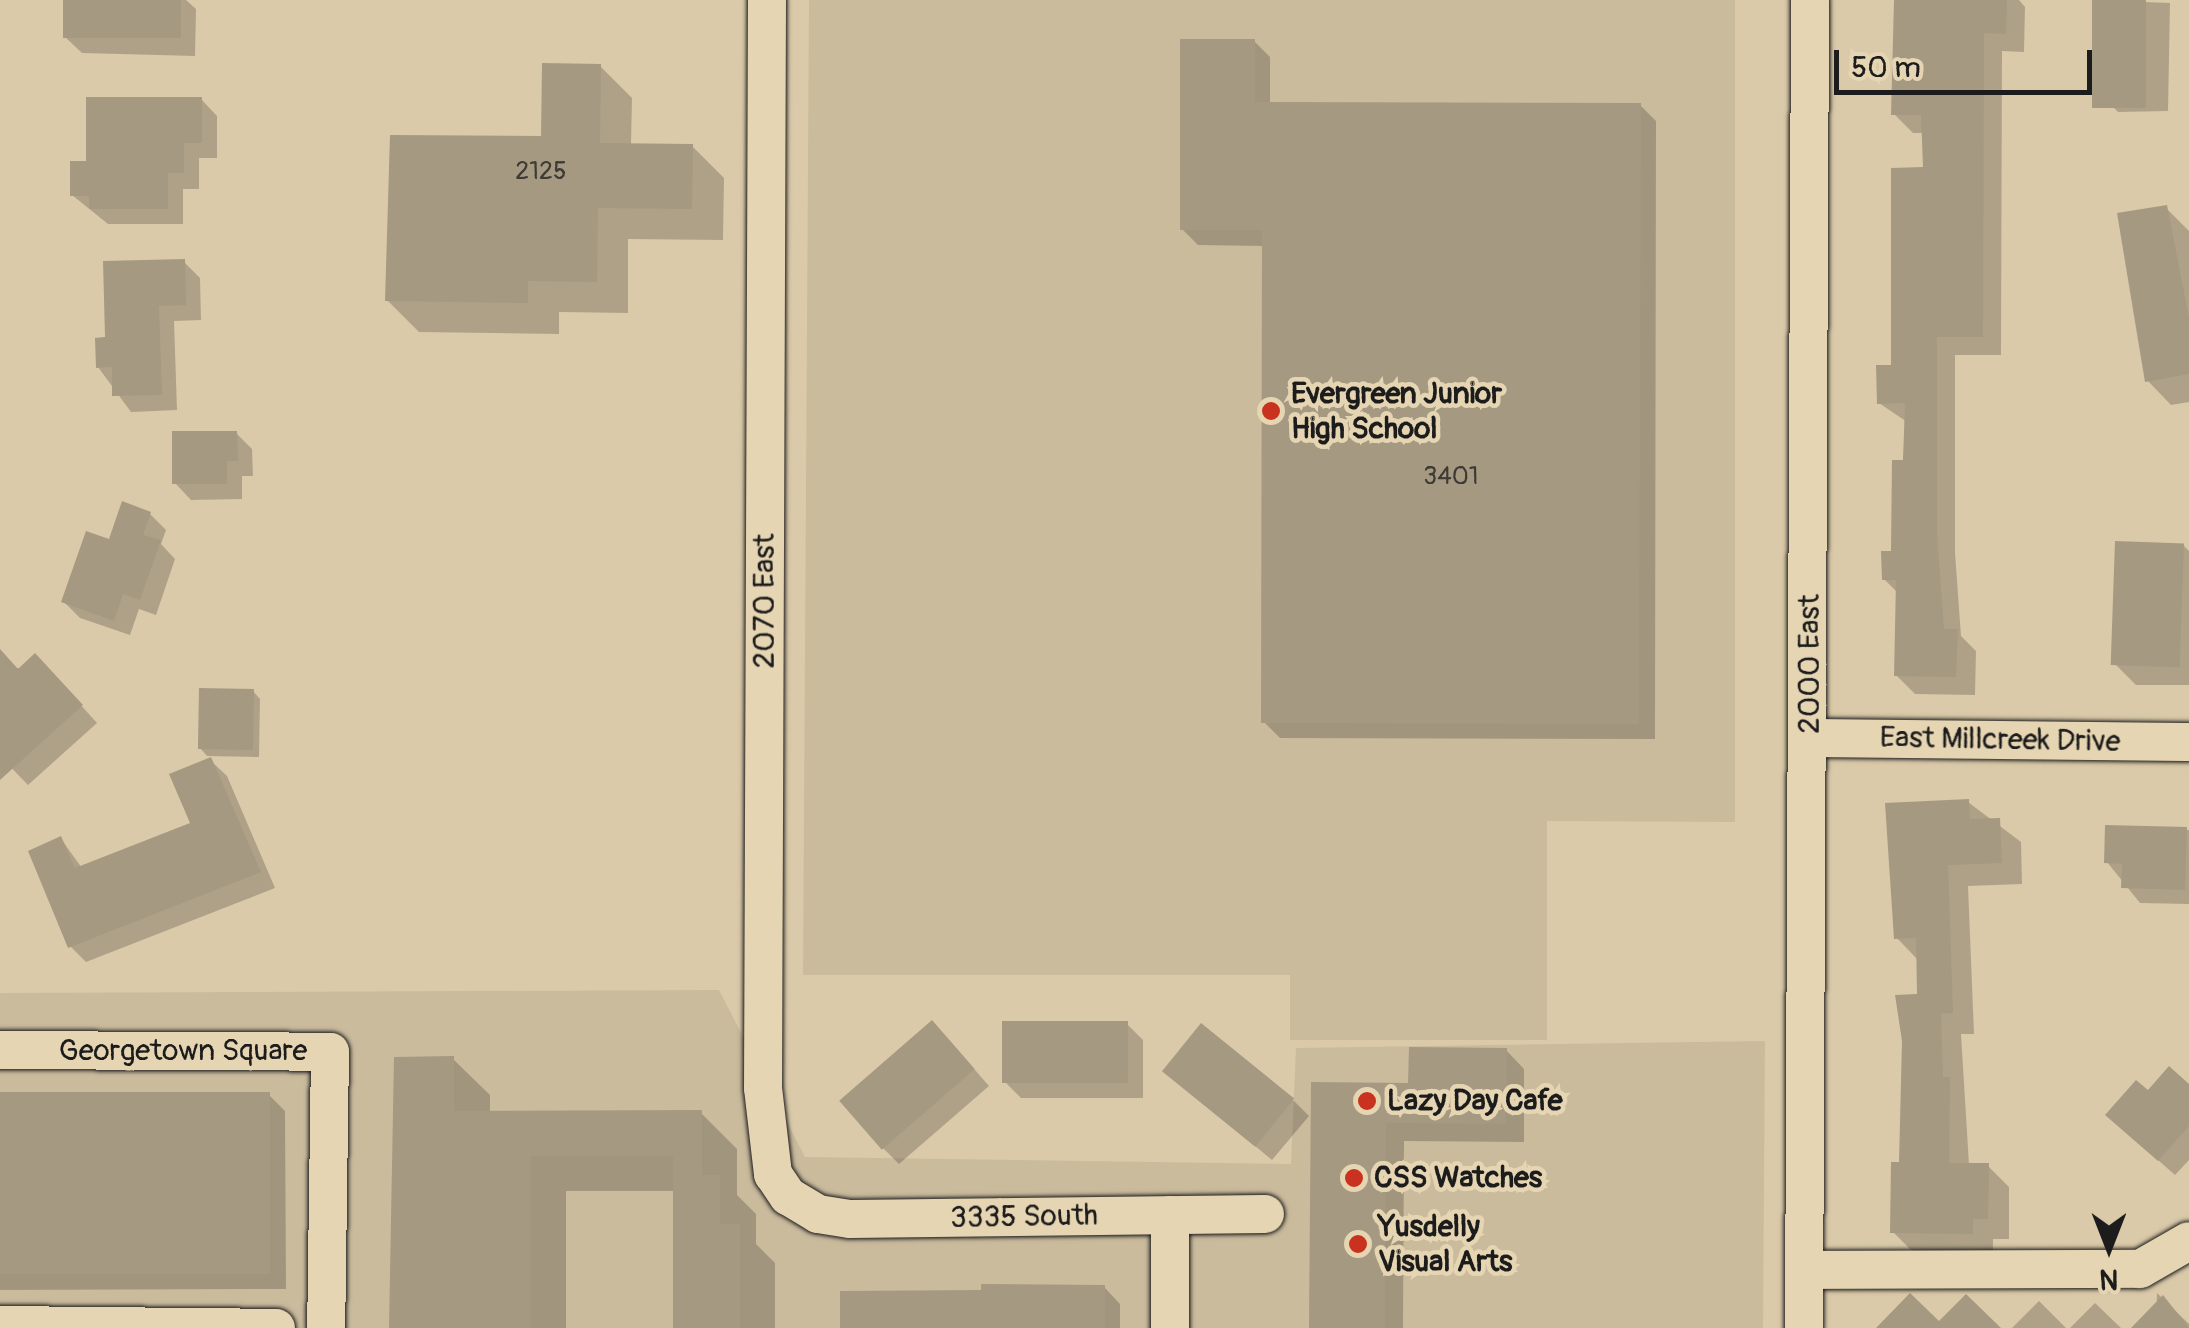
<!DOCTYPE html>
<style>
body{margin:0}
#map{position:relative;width:2189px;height:1328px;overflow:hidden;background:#dacaa9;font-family:Pangolin,sans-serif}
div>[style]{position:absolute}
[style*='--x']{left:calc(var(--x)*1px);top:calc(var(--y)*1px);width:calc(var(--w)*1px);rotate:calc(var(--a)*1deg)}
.built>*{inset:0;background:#cabb9d}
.shadow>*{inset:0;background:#0003}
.building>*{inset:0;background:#a59981;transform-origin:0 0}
.roads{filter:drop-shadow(0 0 2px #1c1c1c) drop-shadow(0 0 2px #1c1c1c)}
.minor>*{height:38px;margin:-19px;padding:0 19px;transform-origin:19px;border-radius:19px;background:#e6d5b2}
.dots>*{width:28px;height:28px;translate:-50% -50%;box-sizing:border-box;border:5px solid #e6d5b2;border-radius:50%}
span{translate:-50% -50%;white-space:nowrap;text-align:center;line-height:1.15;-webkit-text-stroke:9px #e6d5b2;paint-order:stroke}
.number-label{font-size:25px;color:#3e3b35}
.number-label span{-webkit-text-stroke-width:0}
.poi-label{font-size:30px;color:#1c1c1c;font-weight:700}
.left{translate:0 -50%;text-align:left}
.street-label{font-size:30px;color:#1c1c1c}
.north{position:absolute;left:2059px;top:1198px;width:100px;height:100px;-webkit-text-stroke:8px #e6d5b2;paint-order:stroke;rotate:180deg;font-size:28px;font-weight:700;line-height:40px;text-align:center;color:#1c1c1c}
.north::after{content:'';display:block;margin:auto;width:35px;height:45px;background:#1c1c1c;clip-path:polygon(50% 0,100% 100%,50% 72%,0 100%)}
.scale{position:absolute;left:1834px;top:50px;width:258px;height:45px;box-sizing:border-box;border:5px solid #1c1c1c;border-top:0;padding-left:12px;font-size:30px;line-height:35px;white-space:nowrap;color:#1c1c1c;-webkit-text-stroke:8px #e6d5b2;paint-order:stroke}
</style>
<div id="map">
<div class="built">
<i style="clip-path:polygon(809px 0,1735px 0,1735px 822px,1547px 821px,1547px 1040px,1290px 1040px,1290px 975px,803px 975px)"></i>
<i style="clip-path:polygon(719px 990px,805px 1157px,1291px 1164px,1296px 1048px,1765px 1041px,1763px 1328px,0 1328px,0 993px)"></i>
</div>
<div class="shadow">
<i style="clip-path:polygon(66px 0,186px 0,196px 9px,195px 56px,82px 53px,65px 37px)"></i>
<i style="clip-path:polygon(1897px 0,2019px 0,2025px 7px,2024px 52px,2002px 51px,2001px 355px,1955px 355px,1955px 553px,1961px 636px,1976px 651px,1975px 695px,1915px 694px,1896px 675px,1898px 593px,1884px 579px,1893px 553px,1907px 422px,1879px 403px,1894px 367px,1925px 169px,1924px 133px,1913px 133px,1894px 114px)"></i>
<i style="clip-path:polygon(2095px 0,2170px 3px,2168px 111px,2118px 112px,2093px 87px)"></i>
<i style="clip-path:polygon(1254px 41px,1270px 57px,1270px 105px,1640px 105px,1656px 121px,1655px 739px,1280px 738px,1264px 722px,1264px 246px,1198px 245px,1182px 229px)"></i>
<i style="clip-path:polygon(600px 66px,632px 98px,631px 145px,692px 146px,724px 178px,723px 240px,628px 239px,628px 313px,559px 312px,559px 334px,419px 332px,387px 300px,543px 138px)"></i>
<i style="clip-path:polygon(201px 99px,217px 116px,217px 158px,199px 158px,199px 189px,183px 189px,183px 224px,108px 224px,72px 195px,89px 163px)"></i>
<i style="clip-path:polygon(2166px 208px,2189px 231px,2189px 402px,2171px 405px,2147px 380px)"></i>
<i style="clip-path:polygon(184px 262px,200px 278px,201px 320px,174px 321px,177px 410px,131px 412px,98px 367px,108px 340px)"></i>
<i style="clip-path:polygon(236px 433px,252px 449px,253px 476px,242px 476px,242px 499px,191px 500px,175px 483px)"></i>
<i style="clip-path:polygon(150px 514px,166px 530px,161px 544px,175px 559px,156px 615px,139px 609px,130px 635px,80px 618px,64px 602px,111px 542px)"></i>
<i style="clip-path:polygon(2183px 545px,2189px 551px,2189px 685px,2136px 685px,2115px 664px)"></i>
<i style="clip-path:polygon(0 666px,51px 672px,97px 723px,28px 785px,0 756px)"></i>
<i style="clip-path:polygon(253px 691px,260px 699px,259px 757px,207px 756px,200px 748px)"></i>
<i style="clip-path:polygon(210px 760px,227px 776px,275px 888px,86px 962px,70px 946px,61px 839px,82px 868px,193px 824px)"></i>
<i style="clip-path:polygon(1968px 802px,2021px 842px,2022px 884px,1968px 886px,1974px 1034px,1961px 1034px,1969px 1165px,1988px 1166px,2009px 1187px,2009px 1239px,1993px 1239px,1993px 1254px,1914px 1253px,1893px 1232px,1920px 996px,1917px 959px,1896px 937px)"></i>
<i style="clip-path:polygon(2108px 828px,2189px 830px,2189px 904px,2140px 903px,2107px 862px)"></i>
<i style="clip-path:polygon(1127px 1024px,1143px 1040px,1143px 1098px,1021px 1098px,1005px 1082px)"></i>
<i style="clip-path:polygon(948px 1039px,989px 1086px,899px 1164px,883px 1148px)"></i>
<i style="clip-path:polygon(1506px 1050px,1524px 1069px,1524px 1142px,1404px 1141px,1403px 1328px,1312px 1328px,1313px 1085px,1411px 1085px)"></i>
<i style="clip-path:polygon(453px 1059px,490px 1095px,490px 1113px,701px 1113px,737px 1149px,737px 1195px,756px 1214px,756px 1244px,775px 1263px,775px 1328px,675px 1328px,675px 1191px,566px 1191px,566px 1328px,391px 1328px)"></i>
<i style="clip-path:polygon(1165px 1071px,1293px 1100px,1309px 1116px,1272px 1160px)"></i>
<i style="clip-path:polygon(2189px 1087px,2189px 1160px,2175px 1175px,2125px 1131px,2148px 1094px)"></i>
<i style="clip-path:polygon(0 1095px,269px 1095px,285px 1111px,286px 1289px,0 1290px)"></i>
<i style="clip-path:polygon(1104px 1287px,1120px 1304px,1120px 1328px,842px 1328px)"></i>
<i style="clip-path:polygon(2157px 1293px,2189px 1324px,2189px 1328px,2156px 1328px)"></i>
<i style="clip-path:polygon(2039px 1301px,2066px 1328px,2012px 1328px)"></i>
<i style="clip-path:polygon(2095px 1303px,2121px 1328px,2070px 1328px)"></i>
</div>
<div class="building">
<i style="left:63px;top:0;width:118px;height:38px"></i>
<i style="clip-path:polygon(1894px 0,2007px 0,2006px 34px,1984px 33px,1983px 337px,1937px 337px,1937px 533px,1944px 629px,1958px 629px,1956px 677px,1894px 676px,1896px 580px,1882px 580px,1881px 551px,1891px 551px,1892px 460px,1903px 460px,1905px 403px,1877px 404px,1876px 365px,1891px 365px,1891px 168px,1923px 167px,1921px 115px,1891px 115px)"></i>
<i style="left:2092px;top:0;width:54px;height:108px"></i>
<i style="clip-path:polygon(1180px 39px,1255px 39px,1255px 102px,1641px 103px,1639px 724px,1261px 723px,1262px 230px,1180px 230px)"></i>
<i style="clip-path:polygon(542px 63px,601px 64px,600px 143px,693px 144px,692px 209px,598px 208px,597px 282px,528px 281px,528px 303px,385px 301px,390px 135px,541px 136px)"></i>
<i style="clip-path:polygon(86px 97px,202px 97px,202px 143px,184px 143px,184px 173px,168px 173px,168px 209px,89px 209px,89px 196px,70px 196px,70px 161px,86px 161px)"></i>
<i style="clip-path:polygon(2167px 205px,2189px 318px,2189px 374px,2145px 382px,2117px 213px)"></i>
<i style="clip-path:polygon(185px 259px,186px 305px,159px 306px,162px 395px,112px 396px,112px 367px,96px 368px,95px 338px,105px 337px,103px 261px)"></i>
<i style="clip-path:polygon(172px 431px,237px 431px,238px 461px,227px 461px,227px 484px,172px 484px)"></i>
<i style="clip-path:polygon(122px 501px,151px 512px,143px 535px,161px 540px,140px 600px,123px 594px,114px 621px,61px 602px,86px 531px,109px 539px)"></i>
<i style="left:2115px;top:541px;width:69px;height:124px;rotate:2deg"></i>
<i style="clip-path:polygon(0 649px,18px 669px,35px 653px,83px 705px,0 780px)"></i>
<i style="left:199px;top:688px;width:55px;height:61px;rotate:1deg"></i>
<i style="clip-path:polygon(211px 757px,261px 872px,68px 948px,28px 851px,61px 836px,75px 868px,190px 823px,169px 774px)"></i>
<i style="clip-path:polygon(1969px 799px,1970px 819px,2000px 818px,2002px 863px,1948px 865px,1953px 1013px,1941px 1014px,1943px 1077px,1950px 1077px,1949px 1163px,1989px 1163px,1988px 1219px,1973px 1219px,1973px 1234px,1890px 1233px,1891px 1162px,1899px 1162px,1902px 1041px,1895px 995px,1917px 994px,1916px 938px,1894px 939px,1885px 803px)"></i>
<i style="clip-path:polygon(2105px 825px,2187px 827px,2185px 890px,2121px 888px,2122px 864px,2104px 863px)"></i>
<i style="left:932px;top:1020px;width:65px;height:123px;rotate:49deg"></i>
<i style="left:1002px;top:1021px;width:126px;height:62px"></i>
<i style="left:1201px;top:1023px;width:120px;height:62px;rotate:39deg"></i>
<i style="clip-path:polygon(1409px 1047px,1507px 1048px,1506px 1124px,1386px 1123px,1385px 1328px,1309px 1328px,1311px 1082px,1408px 1083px)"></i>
<i style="clip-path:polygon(454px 1056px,454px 1111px,702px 1110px,702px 1175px,720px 1175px,720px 1224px,740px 1224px,740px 1328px,673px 1328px,673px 1156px,531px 1156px,531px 1328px,389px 1328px,394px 1057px)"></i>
<i style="clip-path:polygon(2169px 1066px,2189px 1084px,2189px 1126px,2158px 1161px,2105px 1115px,2136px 1080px,2148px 1090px)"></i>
<i style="left:270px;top:1092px;width:182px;height:270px;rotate:90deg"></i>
<i style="clip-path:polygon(981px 1284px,1105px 1285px,1105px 1328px,840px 1328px,840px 1291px,981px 1290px)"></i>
<i style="clip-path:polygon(1910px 1293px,1939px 1321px,1966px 1294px,2001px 1328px,1876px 1328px)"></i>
<i style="clip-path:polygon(2163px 1295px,2189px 1328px,2131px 1328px)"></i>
</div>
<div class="roads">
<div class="minor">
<i style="--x:767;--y:0;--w:1088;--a:90.21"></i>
<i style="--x:763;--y:1088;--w:87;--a:83.4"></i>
<i style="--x:773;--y:1174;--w:27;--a:56"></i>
<i style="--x:788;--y:1196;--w:35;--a:31"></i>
<i style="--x:818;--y:1214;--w:32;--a:9"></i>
<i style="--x:850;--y:1219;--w:415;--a:-0.7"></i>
<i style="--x:1810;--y:738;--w:379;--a:0.6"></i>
<i style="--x:0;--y:1050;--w:330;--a:0.3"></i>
<i style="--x:330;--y:1052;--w:276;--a:90.8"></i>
<i style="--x:1804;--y:1270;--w:336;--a:-0.2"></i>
<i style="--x:2140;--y:1269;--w:56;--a:-29.7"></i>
<i style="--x:0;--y:1325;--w:276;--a:0.6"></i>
<i style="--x:1170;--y:1328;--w:113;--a:-90"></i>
<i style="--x:1804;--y:1328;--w:1328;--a:-89.74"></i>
</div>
</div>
<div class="dots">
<i style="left:1271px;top:411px;background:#c8321e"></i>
<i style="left:1367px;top:1101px;background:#c8321e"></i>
<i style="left:1354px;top:1178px;background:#c8321e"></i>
<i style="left:1358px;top:1244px;background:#c8321e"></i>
</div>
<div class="number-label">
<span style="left:541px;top:172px">2125</span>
<span style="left:1451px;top:477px">3401</span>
</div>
<div class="poi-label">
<span class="left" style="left:1291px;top:411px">Evergreen Junior<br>High School</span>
<span class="left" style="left:1387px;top:1101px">Lazy Day Cafe</span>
<span class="left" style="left:1374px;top:1178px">CSS Watches</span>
<span class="left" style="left:1378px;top:1244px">Yusdelly<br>Visual Arts</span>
</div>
<div class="street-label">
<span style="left:765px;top:601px;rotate:-90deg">2070 East</span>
<span style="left:1810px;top:664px;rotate:-90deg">2000 East</span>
<span style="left:2000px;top:740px;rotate:1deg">East Millcreek Drive</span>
<span style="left:183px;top:1051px">Georgetown Square</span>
<span style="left:1024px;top:1217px;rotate:-1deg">3335 South</span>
</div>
<div class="north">N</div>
<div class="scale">50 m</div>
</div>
